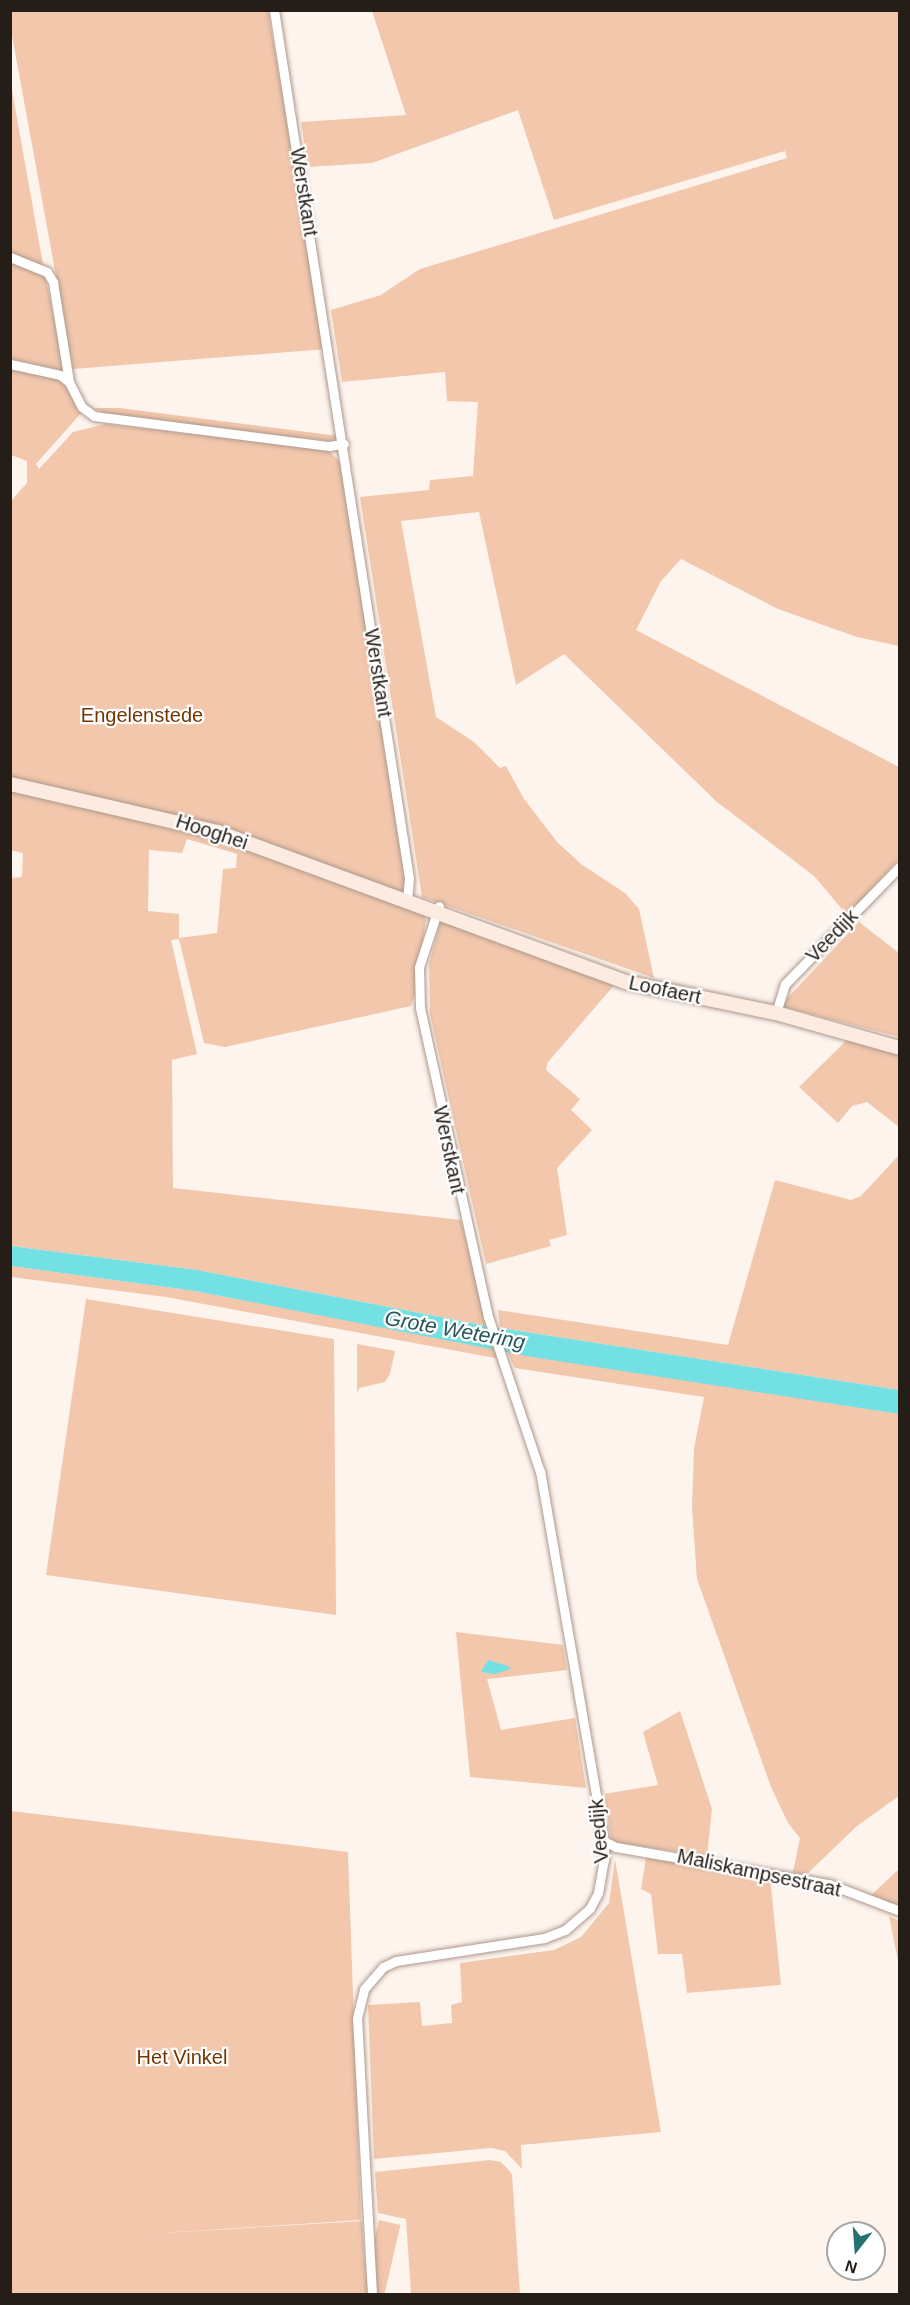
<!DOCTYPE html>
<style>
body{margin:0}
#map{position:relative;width:910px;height:2305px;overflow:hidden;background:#fdf4ee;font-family:Arial,sans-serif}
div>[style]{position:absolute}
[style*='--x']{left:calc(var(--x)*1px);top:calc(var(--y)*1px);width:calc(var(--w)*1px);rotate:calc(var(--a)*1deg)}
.green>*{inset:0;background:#f2c7ac;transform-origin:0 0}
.water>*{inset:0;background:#73e0e3}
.roads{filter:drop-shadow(0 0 2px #ad988b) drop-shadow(0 0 2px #ad988b)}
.street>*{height:9px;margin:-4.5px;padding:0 4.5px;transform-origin:4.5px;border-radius:4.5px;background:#fff}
.secondary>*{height:14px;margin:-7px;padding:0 7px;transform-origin:7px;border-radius:7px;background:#fcebe0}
span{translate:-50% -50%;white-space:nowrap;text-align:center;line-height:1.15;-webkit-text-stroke:4.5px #fff;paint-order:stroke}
.street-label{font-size:20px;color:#251d18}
.park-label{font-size:20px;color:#743600}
.water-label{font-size:21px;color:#275759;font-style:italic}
.frame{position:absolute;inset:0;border:12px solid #251d18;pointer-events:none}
.north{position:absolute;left:826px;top:2221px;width:60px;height:60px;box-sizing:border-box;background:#fff;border:2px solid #a8a5a3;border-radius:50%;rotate:197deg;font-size:16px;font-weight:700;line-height:24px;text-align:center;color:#251d18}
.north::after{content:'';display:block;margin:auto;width:21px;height:27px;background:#257172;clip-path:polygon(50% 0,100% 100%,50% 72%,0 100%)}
</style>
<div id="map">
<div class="green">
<i style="clip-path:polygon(10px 11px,268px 11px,327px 349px,73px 369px,11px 30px)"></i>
<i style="clip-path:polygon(372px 11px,899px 11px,899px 646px,857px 637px,778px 609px,681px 559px,661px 581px,636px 630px,899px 767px,899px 859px,847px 915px,814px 876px,717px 802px,564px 654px,516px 685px,479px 512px,401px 521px,436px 717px,474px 742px,500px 768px,506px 766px,524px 799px,558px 843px,581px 864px,625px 893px,639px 909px,654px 978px,422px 897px,360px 497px,429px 490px,430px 480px,473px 476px,478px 402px,447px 401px,445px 372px,342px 382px,331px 310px,381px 295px,420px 269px,787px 158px,785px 151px,554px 220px,518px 110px,372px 163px,308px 167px,301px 122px,406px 115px)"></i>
<i style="clip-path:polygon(10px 79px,44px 270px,65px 371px,11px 359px)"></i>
<i style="clip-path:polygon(evenodd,10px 366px,60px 378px,82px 412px,36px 464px,39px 469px,73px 432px,105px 424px,328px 450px,343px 465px,411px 907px,423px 912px,426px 920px,416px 991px,411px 1006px,225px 1047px,204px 1043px,179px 939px,171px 940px,197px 1054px,172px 1060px,173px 1188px,461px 1220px,487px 1326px,197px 1270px,11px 1246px,10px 878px,22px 877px,23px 853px,10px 850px,10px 502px,27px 483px,27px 461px,11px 455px,10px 366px,187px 839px,237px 854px,236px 868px,223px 869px,217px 933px,179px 938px,179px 914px,148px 911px,149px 850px,182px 853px,187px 839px)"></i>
<i style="clip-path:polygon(94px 408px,120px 408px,339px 436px,330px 441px,249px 433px,111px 417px)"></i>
<i style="clip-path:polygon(441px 920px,616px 983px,548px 1062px,546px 1070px,580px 1099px,571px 1110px,592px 1130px,557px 1168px,567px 1235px,549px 1240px,551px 1246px,486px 1264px,430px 1014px,429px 964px)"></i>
<i style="clip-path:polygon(859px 922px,899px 953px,899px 1037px,780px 1006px)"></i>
<i style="clip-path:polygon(850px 1037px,899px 1052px,899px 1127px,867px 1102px,852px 1106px,838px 1123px,799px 1087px)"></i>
<i style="clip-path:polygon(899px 1155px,899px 1390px,500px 1328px,498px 1310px,728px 1345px,775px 1180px,851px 1200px,861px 1196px)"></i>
<i style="clip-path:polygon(11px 1266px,195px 1291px,494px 1348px,500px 1359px,166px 1297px,11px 1277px)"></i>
<i style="clip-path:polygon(86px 1299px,334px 1339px,336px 1615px,46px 1575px)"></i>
<i style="clip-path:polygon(357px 1344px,395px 1351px,390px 1374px,385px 1382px,359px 1388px,357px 1394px)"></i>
<i style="clip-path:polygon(506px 1350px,899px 1414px,899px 1796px,857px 1826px,806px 1875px,793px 1872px,800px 1838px,788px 1823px,771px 1787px,697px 1579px,692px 1507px,694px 1449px,704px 1397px,515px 1368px)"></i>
<i style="clip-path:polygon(456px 1632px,563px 1645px,567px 1670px,487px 1679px,501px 1730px,575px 1718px,586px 1788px,470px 1777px)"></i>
<i style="clip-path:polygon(680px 1711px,712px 1809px,707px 1856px,612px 1842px,604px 1794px,658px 1785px,643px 1732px)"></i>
<i style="clip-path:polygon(11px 1811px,348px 1852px,361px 2220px,147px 2234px,362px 2221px,367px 2294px,11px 2294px)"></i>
<i style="clip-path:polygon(646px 1858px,770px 1877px,781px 1985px,687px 1993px,682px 1954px,658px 1954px,651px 1894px,641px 1889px)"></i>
<i style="clip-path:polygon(615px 1859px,661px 2132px,521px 2145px,522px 2169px,505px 2151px,491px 2148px,374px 2159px,368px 2005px,420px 2002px,422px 2026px,452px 2023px,451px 2005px,462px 2002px,460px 1963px,554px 1950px,581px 1937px,609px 1903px)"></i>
<i style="clip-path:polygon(899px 1869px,899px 1909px,869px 1897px)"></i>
<i style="clip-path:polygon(889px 1916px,899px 1921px,899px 1966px)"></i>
<i style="clip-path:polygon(490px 2160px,501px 2162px,512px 2174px,520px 2294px,411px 2294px,406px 2219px,378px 2213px,375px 2172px)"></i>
<i style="left:379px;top:2220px;width:22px;height:74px;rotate:13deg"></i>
</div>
<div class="water">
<i style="clip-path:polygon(11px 1246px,197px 1270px,487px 1326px,899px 1390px,899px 1414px,532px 1357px,195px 1291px,11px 1266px)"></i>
<i style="clip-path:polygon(488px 1660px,508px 1666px,511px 1669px,495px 1674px,481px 1672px)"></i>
</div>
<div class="roads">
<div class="street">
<i style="--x:274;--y:10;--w:878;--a:81.16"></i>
<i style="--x:409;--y:878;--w:24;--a:95"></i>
<i style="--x:10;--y:257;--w:40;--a:22"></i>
<i style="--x:47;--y:272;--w:12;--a:59"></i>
<i style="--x:53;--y:282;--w:101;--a:80.9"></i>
<i style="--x:69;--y:382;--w:28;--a:63"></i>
<i style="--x:82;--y:407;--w:15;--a:37"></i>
<i style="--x:94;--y:416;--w:237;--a:7.3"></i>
<i style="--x:329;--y:446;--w:15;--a:-8"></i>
<i style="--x:10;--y:364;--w:51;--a:12.4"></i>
<i style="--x:60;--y:375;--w:11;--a:38"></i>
<i style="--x:776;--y:1013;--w:30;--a:-73"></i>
<i style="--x:785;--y:984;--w:165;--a:-45.7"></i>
<i style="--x:604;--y:1841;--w:13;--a:27"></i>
<i style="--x:616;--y:1847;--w:216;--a:9.9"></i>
<i style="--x:829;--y:1884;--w:76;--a:20.8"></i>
<i style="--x:372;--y:2294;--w:276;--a:-93.1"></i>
<i style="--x:357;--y:2018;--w:30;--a:-76"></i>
<i style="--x:364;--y:1989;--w:29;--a:-49"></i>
<i style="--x:383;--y:1967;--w:14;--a:-25"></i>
<i style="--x:396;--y:1961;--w:150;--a:-8.8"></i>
<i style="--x:544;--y:1938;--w:22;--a:-21"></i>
<i style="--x:565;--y:1930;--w:33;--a:-41"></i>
<i style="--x:590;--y:1908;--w:17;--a:-62"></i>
<i style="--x:598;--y:1893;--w:34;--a:-80"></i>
<i style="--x:604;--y:1860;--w:19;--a:-90"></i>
<i style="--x:604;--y:1841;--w:375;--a:-99.8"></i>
<i style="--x:540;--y:1472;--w:163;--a:-108.5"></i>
<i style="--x:488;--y:1317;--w:316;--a:-102.4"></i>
<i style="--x:420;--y:1008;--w:41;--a:-91.4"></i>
<i style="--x:419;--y:967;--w:64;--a:-71.8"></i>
</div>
<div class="secondary">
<i style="--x:10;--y:784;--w:213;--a:13"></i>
<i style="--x:218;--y:832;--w:435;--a:20.2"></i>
<i style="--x:626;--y:982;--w:153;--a:11.7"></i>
<i style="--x:776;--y:1013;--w:129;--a:15.8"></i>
</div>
</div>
<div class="street-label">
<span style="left:304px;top:192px;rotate:81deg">Werstkant</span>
<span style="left:378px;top:673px;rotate:81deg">Werstkant</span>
<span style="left:212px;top:832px;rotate:18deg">Hooghei</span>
<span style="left:832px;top:936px;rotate:-46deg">Veedijk</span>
<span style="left:665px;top:990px;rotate:12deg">Loofaert</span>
<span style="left:449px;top:1150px;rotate:78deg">Werstkant</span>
<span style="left:599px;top:1831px;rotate:-95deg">Veedijk</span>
<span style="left:759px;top:1873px;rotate:12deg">Maliskampsestraat</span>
</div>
<div class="park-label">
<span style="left:142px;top:715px">Engelenstede</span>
<span style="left:182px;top:2057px">Het Vinkel</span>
</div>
<div class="water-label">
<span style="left:455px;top:1330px;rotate:10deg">Grote Wetering</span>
</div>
<div class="frame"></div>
<div class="north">N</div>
</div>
